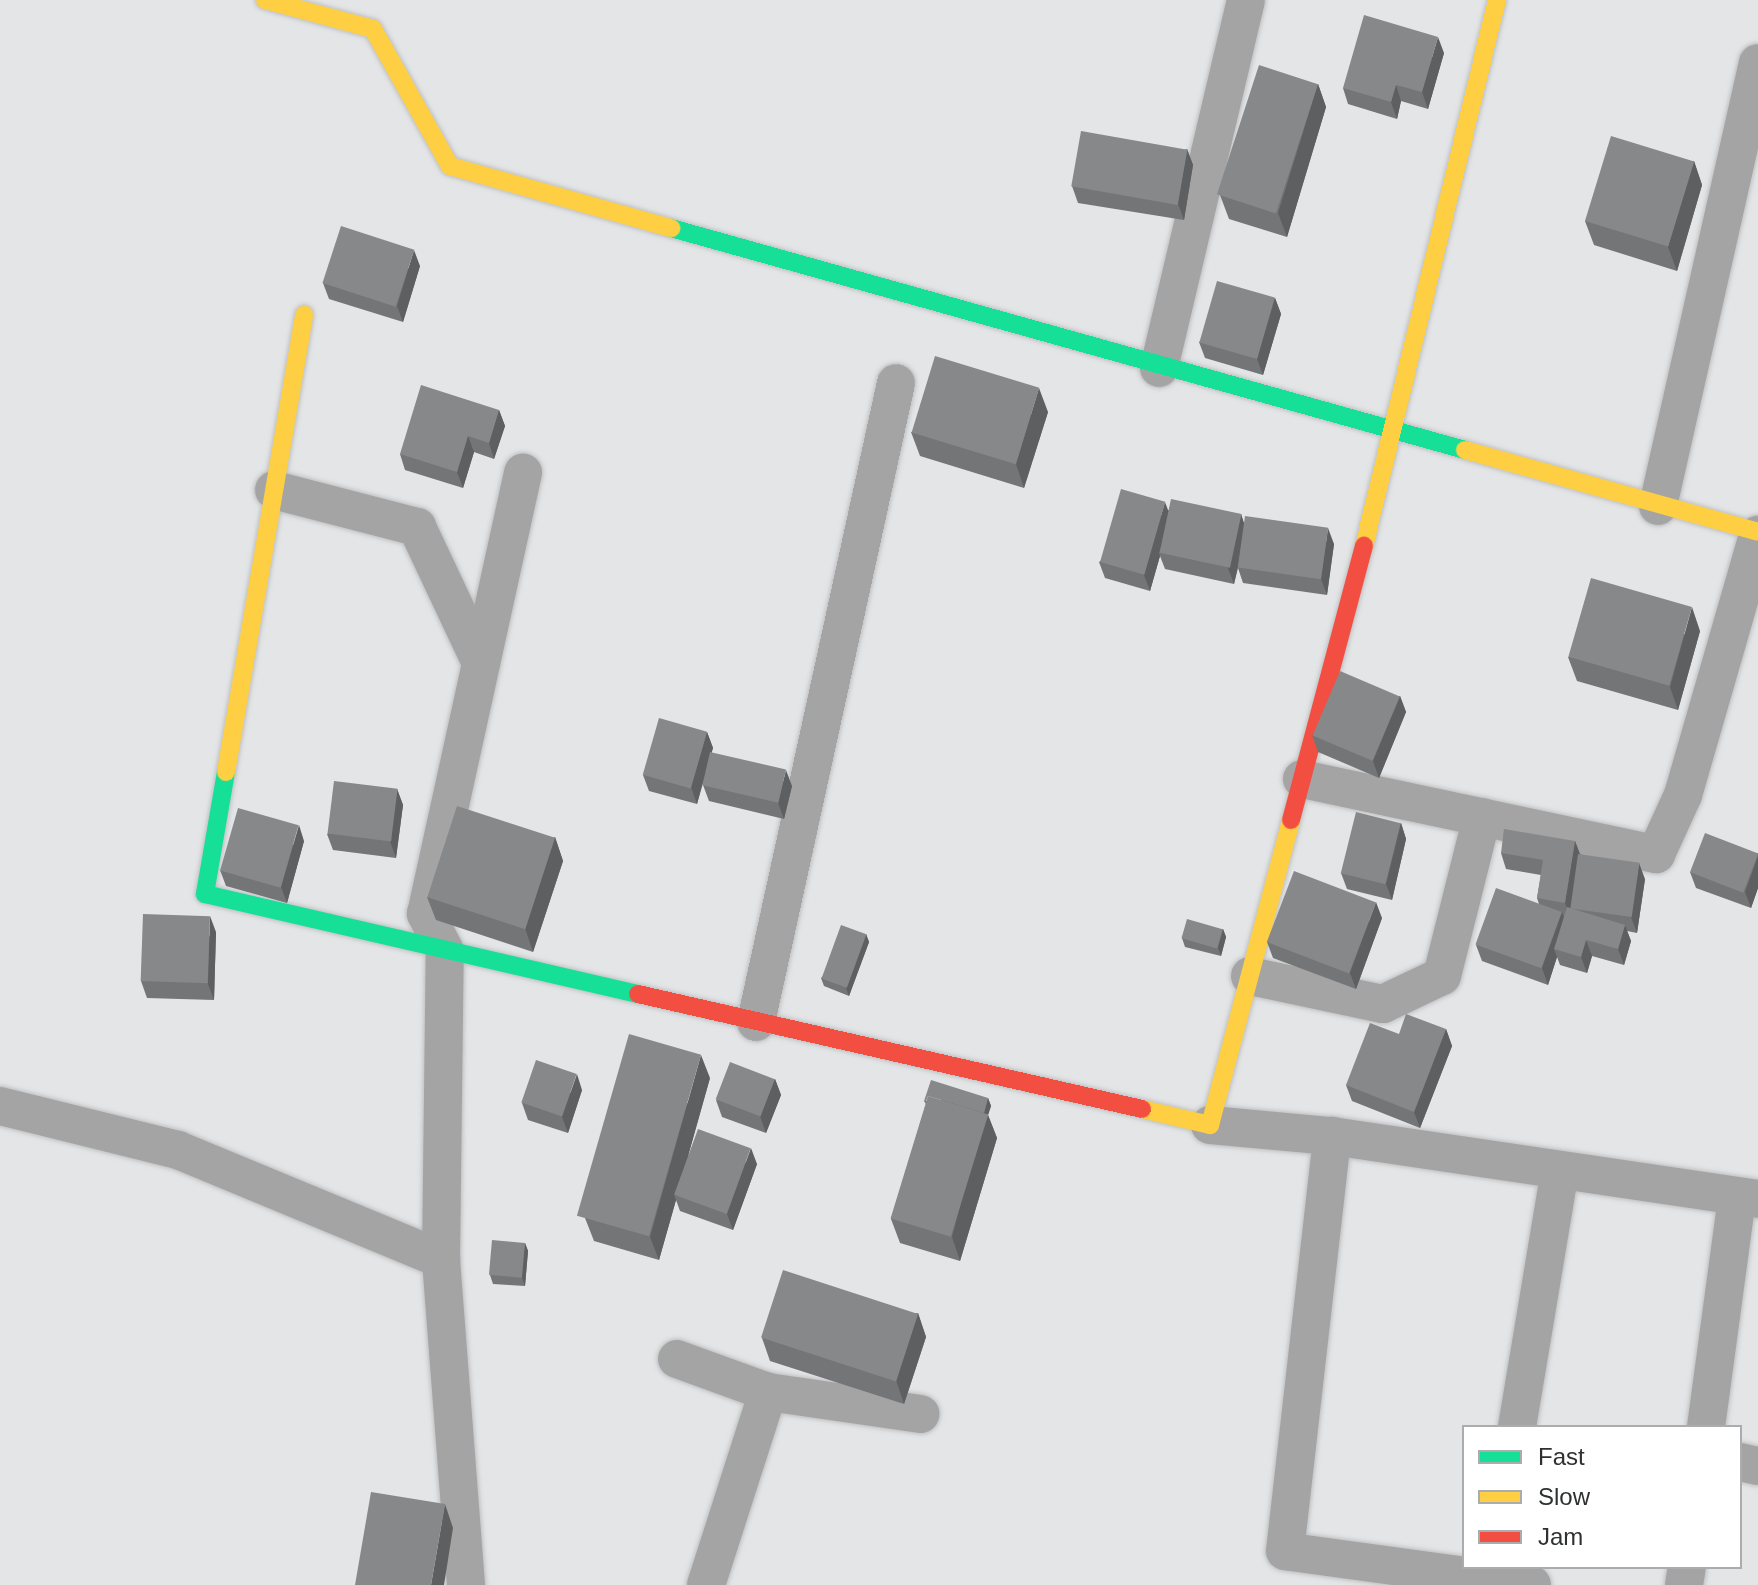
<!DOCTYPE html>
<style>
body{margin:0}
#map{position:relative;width:1758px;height:1585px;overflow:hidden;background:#e3e5e7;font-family:Arial,sans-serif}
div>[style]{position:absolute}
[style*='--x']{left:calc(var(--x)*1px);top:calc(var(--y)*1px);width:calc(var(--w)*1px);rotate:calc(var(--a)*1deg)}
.roads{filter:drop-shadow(0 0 2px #c0c1c2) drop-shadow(0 0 2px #c0c1c2)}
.street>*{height:38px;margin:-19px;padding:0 19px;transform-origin:19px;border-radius:19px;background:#a4a4a5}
.fast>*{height:18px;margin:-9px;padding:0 9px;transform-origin:9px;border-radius:9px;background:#16e098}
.slow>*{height:18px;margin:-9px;padding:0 9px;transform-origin:9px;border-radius:9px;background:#ffcf43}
.jam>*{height:18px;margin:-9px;padding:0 9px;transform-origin:9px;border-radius:9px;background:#f24e42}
.wall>*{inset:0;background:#747576}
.shaded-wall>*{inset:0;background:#5e5f60}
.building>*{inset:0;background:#878889;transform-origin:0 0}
span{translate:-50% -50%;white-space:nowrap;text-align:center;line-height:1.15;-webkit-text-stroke:8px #fff;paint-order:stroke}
.legend{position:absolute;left:1462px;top:1425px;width:280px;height:144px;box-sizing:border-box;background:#fff;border:2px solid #abacad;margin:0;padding:10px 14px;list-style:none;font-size:24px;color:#2e3031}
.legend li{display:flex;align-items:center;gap:16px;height:40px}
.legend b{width:40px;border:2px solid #abacad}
</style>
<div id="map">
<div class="roads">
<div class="street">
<i style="--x:1159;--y:368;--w:378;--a:-76.7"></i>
<i style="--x:274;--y:490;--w:148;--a:14.5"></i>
<i style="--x:417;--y:527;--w:150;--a:64.8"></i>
<i style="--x:1658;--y:506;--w:454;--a:-77.3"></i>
<i style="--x:1302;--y:779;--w:362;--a:12"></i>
<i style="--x:1656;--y:854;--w:65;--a:-65.4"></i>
<i style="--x:1683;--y:795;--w:271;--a:-73.9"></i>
<i style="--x:1250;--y:976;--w:136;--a:11.9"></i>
<i style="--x:1383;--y:1004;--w:65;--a:-25.4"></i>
<i style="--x:1442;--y:976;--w:164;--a:-75.9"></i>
<i style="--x:756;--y:1022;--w:654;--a:-77.64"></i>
<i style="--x:0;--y:1106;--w:183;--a:13.9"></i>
<i style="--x:178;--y:1150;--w:285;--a:22.5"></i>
<i style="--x:1210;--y:1125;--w:122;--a:5.2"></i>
<i style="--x:677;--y:1359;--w:97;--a:19.9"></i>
<i style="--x:768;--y:1392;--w:154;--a:8.2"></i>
<i style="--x:1517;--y:1427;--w:260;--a:-80.5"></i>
<i style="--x:1706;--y:1427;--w:232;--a:-82.3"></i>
<i style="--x:1740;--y:1462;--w:18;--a:13"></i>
<i style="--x:466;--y:1585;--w:327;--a:-94.4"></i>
<i style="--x:441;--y:1259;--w:308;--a:-89.3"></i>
<i style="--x:445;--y:951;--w:42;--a:-117.2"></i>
<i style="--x:426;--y:914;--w:452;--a:-77.6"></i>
<i style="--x:706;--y:1585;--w:203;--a:-72.2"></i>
<i style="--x:1532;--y:1585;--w:249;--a:-172.2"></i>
<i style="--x:1285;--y:1551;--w:418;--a:-83.5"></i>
<i style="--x:1332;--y:1136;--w:431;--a:8.4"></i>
<i style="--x:1684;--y:1585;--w:18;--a:-81"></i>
</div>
<div class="fast">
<i style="--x:671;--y:228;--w:824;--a:15.62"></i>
<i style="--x:226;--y:772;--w:124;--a:99.8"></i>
<i style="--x:205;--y:894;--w:444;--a:13"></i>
</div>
<div class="slow">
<i style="--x:265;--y:0;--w:112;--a:15"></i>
<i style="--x:373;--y:29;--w:157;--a:60.7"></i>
<i style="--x:450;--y:166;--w:230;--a:15.7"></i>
<i style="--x:1465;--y:450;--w:304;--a:15.6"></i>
<i style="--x:1364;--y:546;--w:562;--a:-76.31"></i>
<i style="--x:226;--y:772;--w:464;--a:-80.3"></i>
<i style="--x:1142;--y:1109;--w:70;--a:13.2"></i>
<i style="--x:1210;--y:1125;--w:316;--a:-75.1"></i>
</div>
<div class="jam">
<i style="--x:1291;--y:820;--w:284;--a:-75.1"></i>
<i style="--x:638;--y:994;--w:517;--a:12.85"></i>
</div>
</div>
<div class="wall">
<i style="clip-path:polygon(1444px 53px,1428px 109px,1401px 101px,1397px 119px,1348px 104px,1343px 88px)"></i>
<i style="clip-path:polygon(1318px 84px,1326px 107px,1287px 237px,1229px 219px,1220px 195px)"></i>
<i style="clip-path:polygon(1187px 149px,1193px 165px,1184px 220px,1078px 203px,1072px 186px)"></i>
<i style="clip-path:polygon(1694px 161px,1702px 185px,1677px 271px,1594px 245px,1585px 221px)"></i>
<i style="clip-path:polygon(420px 266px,403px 322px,329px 299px,323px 283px)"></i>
<i style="clip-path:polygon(1275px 298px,1281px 314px,1263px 375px,1205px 358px,1199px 342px)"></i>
<i style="clip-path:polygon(499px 410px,505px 426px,494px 459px,474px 452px,463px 488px,405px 470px,400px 454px)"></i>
<i style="clip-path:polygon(1048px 412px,1024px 488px,920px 456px,911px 432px)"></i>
<i style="clip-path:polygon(1168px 510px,1241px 514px,1244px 523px,1334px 544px,1327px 595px,1243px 583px,1238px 568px,1234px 584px,1165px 569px,1160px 556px,1150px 591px,1105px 578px,1099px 562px)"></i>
<i style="clip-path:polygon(1700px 631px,1678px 710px,1577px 681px,1568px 657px)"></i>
<i style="clip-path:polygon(1400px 696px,1406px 712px,1379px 778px,1318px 752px,1312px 735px)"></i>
<i style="clip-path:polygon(707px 732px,713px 748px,711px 753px,792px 786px,784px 819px,709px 801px,703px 785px,704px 777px,697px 804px,649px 791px,643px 775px)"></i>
<i style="clip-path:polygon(397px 789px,403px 805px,396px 858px,333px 850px,327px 834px)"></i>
<i style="clip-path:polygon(1401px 823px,1406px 839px,1392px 900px,1347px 889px,1341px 873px)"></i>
<i style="clip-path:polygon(555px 837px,563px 861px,533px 952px,436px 920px,427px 897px)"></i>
<i style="clip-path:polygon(304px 841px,287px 903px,226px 886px,220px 870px)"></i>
<i style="clip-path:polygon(1575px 841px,1580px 854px,1645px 879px,1637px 933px,1627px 931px,1631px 941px,1624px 965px,1592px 956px,1587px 973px,1560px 965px,1557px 957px,1548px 985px,1482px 961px,1476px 945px,1539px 904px,1537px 898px,1541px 875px,1506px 869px,1501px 853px)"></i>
<i style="clip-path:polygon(1758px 853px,1758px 888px,1751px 908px,1696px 888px,1690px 872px)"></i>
<i style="clip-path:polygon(1382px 918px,1356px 989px,1273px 958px,1267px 942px)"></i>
<i style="clip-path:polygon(1223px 929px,1226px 937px,1221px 956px,1185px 947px,1182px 938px)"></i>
<i style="clip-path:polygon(216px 932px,214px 1000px,147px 998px,141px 981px)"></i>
<i style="clip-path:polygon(866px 934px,869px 942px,849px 996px,824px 986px,821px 978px)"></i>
<i style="clip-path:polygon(1446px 1029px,1452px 1046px,1420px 1128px,1352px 1101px,1346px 1085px)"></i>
<i style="clip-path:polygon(710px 1078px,688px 1155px,757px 1164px,733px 1230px,680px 1211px,676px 1200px,659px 1260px,594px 1241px,585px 1218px)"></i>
<i style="clip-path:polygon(775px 1079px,781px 1095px,766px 1133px,722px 1117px,716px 1100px)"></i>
<i style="clip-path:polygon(582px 1090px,568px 1133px,528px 1120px,522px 1103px)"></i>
<i style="clip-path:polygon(988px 1098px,991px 1106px,988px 1115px,997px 1138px,960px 1261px,900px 1243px,891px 1219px,926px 1104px,924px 1101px)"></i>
<i style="clip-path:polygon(525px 1243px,528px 1251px,525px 1286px,493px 1284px,490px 1275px)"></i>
<i style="clip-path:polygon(918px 1313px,926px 1337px,904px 1404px,770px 1361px,762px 1338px)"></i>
</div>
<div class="shaded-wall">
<i style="clip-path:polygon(1438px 37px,1444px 53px,1428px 109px,1422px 92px)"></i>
<i style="clip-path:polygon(1318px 84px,1326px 107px,1287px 237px,1278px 213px)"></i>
<i style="clip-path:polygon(1396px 85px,1401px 101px,1397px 119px,1391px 102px)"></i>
<i style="clip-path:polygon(1187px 149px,1193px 165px,1184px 220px,1178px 204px)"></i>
<i style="clip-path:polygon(1694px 161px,1702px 185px,1677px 271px,1668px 247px)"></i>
<i style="clip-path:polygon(414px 250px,420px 266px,403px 322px,397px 306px)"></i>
<i style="clip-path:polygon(1275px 298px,1281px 314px,1263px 375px,1257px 359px)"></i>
<i style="clip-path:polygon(1039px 388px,1048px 412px,1024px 488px,1016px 464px)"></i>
<i style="clip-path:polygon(499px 410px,505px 426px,494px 459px,489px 443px)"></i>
<i style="clip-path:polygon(468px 436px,474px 452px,463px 488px,457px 472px)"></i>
<i style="clip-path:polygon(1165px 502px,1171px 518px,1159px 553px,1160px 556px,1150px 591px,1144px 575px)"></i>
<i style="clip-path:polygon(1241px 514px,1246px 530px,1234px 584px,1228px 568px)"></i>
<i style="clip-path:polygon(1328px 528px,1334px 544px,1327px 595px,1321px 579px)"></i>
<i style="clip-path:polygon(1692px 607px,1700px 631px,1678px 710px,1670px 687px)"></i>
<i style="clip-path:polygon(1400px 696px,1406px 712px,1379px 778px,1373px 761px)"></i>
<i style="clip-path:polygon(707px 732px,713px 748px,697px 804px,691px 787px)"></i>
<i style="clip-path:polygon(786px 770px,792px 786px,784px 819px,778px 803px)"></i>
<i style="clip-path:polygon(397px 789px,403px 805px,396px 858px,390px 841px)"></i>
<i style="clip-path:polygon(1401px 823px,1406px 839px,1392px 900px,1386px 884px)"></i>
<i style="clip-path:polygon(299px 825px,304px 841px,287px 903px,281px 887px)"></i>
<i style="clip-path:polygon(555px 837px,563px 861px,533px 952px,525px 928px)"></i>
<i style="clip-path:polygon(1575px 841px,1581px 857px,1571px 919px,1565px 903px)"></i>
<i style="clip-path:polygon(1758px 856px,1758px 888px,1751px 908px,1745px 892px)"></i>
<i style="clip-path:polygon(1639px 863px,1645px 879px,1637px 933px,1631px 917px)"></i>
<i style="clip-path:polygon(1376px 902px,1382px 918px,1356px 989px,1350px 973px)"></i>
<i style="clip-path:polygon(1562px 912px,1568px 928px,1554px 949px,1557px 957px,1548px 985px,1542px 968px)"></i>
<i style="clip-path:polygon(210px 916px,216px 932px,214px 1000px,208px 984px)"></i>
<i style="clip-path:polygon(1625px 925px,1631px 941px,1624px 965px,1618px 949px)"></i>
<i style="clip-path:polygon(1223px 929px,1226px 937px,1221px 956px,1218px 948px)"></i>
<i style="clip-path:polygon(866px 934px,869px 942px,849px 996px,846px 988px)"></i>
<i style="clip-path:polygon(1586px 940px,1592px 956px,1587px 973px,1581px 957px)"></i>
<i style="clip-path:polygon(1446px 1029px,1452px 1046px,1420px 1128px,1414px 1112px)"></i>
<i style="clip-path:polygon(701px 1055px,710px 1078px,677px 1196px,674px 1195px,676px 1200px,659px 1260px,650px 1237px)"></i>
<i style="clip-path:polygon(577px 1074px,582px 1090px,568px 1133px,562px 1117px)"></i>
<i style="clip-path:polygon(775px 1079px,781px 1095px,766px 1133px,760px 1116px)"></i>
<i style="clip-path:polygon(988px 1098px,991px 1106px,988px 1115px,997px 1138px,960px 1261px,952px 1237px)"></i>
<i style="clip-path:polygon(751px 1148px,757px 1164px,733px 1230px,727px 1214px)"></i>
<i style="clip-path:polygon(525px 1243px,528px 1251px,525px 1286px,522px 1278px)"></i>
<i style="clip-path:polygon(918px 1313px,926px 1337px,904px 1404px,896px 1380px)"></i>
<i style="clip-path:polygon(445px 1504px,453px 1528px,444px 1585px,431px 1585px)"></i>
</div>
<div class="building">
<i style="clip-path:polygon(1364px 15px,1438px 37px,1422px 92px,1396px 85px,1391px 102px,1343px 88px)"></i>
<i style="left:1259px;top:65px;width:62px;height:136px;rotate:18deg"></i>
<i style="left:1081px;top:131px;width:108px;height:56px;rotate:10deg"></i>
<i style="left:1611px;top:136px;width:87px;height:89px;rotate:17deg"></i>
<i style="left:341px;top:226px;width:77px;height:60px;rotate:18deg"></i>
<i style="left:1217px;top:281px;width:60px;height:64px;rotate:16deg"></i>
<i style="left:935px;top:356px;width:109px;height:80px;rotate:17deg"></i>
<i style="clip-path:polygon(421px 385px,499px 410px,489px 443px,468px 436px,457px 472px,400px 454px)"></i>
<i style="left:1121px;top:489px;width:46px;height:76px;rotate:16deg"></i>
<i style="left:1171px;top:499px;width:72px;height:55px;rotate:12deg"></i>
<i style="left:1245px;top:516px;width:84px;height:52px;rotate:8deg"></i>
<i style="left:1591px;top:578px;width:105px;height:82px;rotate:16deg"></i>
<i style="left:1340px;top:671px;width:65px;height:70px;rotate:23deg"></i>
<i style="left:659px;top:718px;width:50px;height:59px;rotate:16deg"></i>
<i style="left:710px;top:752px;width:78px;height:34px;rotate:13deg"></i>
<i style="left:334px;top:781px;width:64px;height:53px;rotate:7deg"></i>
<i style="left:457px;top:806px;width:103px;height:96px;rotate:18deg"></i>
<i style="left:238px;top:808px;width:63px;height:65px;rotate:16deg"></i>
<i style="left:1356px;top:812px;width:46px;height:63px;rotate:14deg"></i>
<i style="clip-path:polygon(1504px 829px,1575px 841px,1565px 903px,1537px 898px,1543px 860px,1501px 853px)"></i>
<i style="left:1705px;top:833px;width:57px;height:42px;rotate:21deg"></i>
<i style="left:1578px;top:854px;width:62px;height:55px;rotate:8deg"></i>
<i style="left:1294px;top:871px;width:88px;height:76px;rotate:21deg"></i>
<i style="left:1496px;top:888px;width:70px;height:60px;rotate:20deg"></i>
<i style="clip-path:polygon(1567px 907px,1625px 925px,1618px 949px,1586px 940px,1581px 957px,1554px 949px)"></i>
<i style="left:143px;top:914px;width:67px;height:67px;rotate:2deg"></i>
<i style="left:1187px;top:919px;width:37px;height:20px;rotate:16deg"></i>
<i style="left:841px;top:925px;width:27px;height:57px;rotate:20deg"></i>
<i style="clip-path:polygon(1406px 1014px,1446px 1029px,1414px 1112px,1346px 1085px,1370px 1023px,1399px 1034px)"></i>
<i style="left:629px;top:1034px;width:75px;height:189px;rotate:16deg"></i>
<i style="left:536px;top:1060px;width:43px;height:45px;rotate:19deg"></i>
<i style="left:730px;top:1062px;width:48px;height:40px;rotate:21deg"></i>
<i style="clip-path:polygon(931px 1080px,988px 1098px,984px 1113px,928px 1096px,926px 1101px,924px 1101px)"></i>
<i style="left:928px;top:1096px;width:63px;height:128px;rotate:17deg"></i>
<i style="left:698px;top:1129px;width:56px;height:70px;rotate:20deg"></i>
<i style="left:492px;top:1240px;width:33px;height:35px;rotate:5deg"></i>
<i style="left:783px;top:1270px;width:142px;height:71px;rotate:18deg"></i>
<i style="clip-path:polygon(371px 1492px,445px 1504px,431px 1585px,355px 1585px)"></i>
</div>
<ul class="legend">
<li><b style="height:10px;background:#16e098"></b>Fast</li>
<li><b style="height:10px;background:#ffcf43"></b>Slow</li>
<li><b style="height:10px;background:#f24e42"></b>Jam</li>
</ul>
</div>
